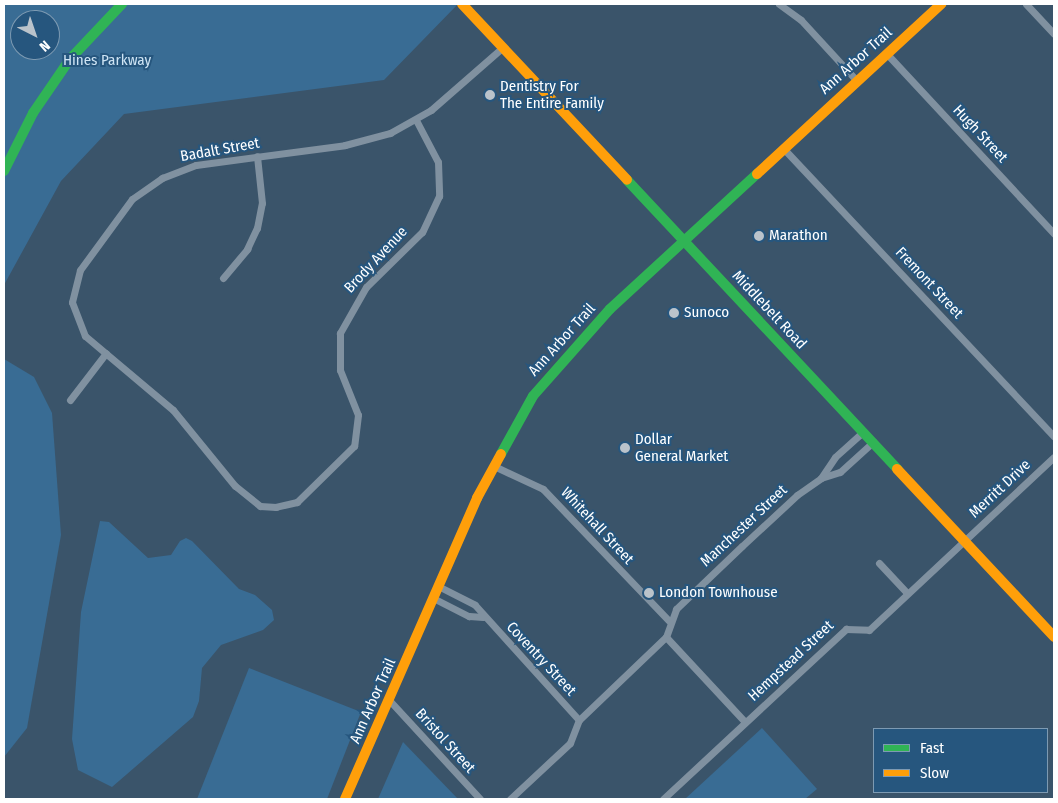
<!DOCTYPE html>
<style>
body{margin:0}
#map{position:relative;width:1058px;height:803px;overflow:hidden;background:#3a546a;font-family:"Fira Sans Condensed",sans-serif}
div>[style]{position:absolute}
[style*='--x']{left:calc(var(--x)*1px);top:calc(var(--y)*1px);width:calc(var(--w)*1px);rotate:calc(var(--a)*1deg)}
.green>*{inset:0;background:#396c94}
.street>*{height:7px;margin:-3.5px;padding:0 3.5px;transform-origin:3.5px;border-radius:3.5px;background:#8091a0}
.fast>*{height:10px;margin:-5px;padding:0 5px;transform-origin:5px;border-radius:5px;background:#30b455}
.slow>*{height:10px;margin:-5px;padding:0 5px;transform-origin:5px;border-radius:5px;background:#ff9f0a}
.dots>*{width:14px;height:14px;translate:-50% -50%;box-sizing:border-box;border:2px solid #26567e;border-radius:50%}
span{translate:-50% -50%;white-space:nowrap;text-align:center;line-height:1.15;-webkit-text-stroke:4px #26567e;paint-order:stroke}
.park-label{font-size:15px;color:#cee4f4}
.street-label{font-size:15px;color:#fff}
.poi-label{font-size:15px;color:#fff}
.left{translate:0 -50%;text-align:left}
.frame{position:absolute;inset:0;border:5px solid #fff;pointer-events:none}
.legend{position:absolute;left:873px;top:728px;width:175px;height:65px;box-sizing:border-box;background:#26567e;border:1px solid #7d9ab2;margin:0;padding:6px 9px;list-style:none;font-size:15px;color:#fff}
.legend li{display:flex;align-items:center;gap:10px;height:25px}
.legend b{width:25px;border:1px solid #7d9ab2}
.north{position:absolute;left:10px;top:10px;width:50px;height:50px;box-sizing:border-box;background:#26567e;border:1px solid #7d9ab2;border-radius:50%;rotate:139deg;font-size:14px;font-weight:700;line-height:20px;text-align:center;color:#fff}
.north::after{content:'';display:block;margin:auto;width:18px;height:22px;background:#bac3cb;clip-path:polygon(50% 0,100% 100%,50% 72%,0 100%)}
</style>
<div id="map">
<div class="green">
<i style="clip-path:polygon(evenodd,4px 4px,458px 4px,384px 80px,124px 114px,61px 181px,4px 285px,4px 4px,20px 20px,50px 20px,50px 50px,20px 50px,20px 20px)"></i>
<i style="clip-path:polygon(4px 359px,34px 377px,52px 413px,61px 535px,27px 728px,4px 757px)"></i>
<i style="clip-path:polygon(100px 521px,109px 522px,148px 558px,171px 555px,180px 541px,186px 538px,192px 541px,239px 589px,255px 595px,272px 610px,274px 620px,263px 630px,221px 645px,202px 668px,199px 701px,193px 717px,112px 787px,78px 770px,72px 739px,81px 612px)"></i>
<i style="clip-path:polygon(249px 668px,361px 712px,327px 799px,197px 799px)"></i>
<i style="clip-path:polygon(762px 728px,817px 789px,805px 799px,685px 799px)"></i>
<i style="clip-path:polygon(403px 742px,458px 799px,378px 799px)"></i>
</div>
<div class="street">
<i style="--x:779;--y:4;--w:27;--a:36"></i>
<i style="--x:801;--y:20;--w:83;--a:47.4"></i>
<i style="--x:1026;--y:4;--w:41;--a:47"></i>
<i style="--x:887;--y:54;--w:246;--a:47.1"></i>
<i style="--x:416;--y:120;--w:47;--a:62.4"></i>
<i style="--x:438;--y:162;--w:34;--a:88"></i>
<i style="--x:439;--y:196;--w:40;--a:115"></i>
<i style="--x:422;--y:232;--w:78;--a:135.5"></i>
<i style="--x:366;--y:287;--w:53;--a:119.5"></i>
<i style="--x:340;--y:333;--w:37;--a:90"></i>
<i style="--x:340;--y:370;--w:48;--a:68.2"></i>
<i style="--x:358;--y:415;--w:31;--a:97"></i>
<i style="--x:354;--y:446;--w:80;--a:135.5"></i>
<i style="--x:297;--y:502;--w:22;--a:167"></i>
<i style="--x:276;--y:507;--w:16;--a:-176"></i>
<i style="--x:260;--y:506;--w:32;--a:-141"></i>
<i style="--x:235;--y:486;--w:98;--a:-129.2"></i>
<i style="--x:173;--y:410;--w:115;--a:-139.9"></i>
<i style="--x:85;--y:336;--w:36;--a:-111"></i>
<i style="--x:72;--y:302;--w:33;--a:-76"></i>
<i style="--x:80;--y:270;--w:88;--a:-53.8"></i>
<i style="--x:132;--y:199;--w:37;--a:-35"></i>
<i style="--x:162;--y:178;--w:36;--a:-21"></i>
<i style="--x:196;--y:165;--w:150;--a:-7.6"></i>
<i style="--x:345;--y:145;--w:47;--a:-14.9"></i>
<i style="--x:390;--y:133;--w:47;--a:-29.3"></i>
<i style="--x:431;--y:110;--w:96;--a:-41.2"></i>
<i style="--x:783;--y:148;--w:396;--a:46.8"></i>
<i style="--x:223;--y:278;--w:38;--a:-50"></i>
<i style="--x:247;--y:249;--w:23;--a:-65"></i>
<i style="--x:257;--y:228;--w:25;--a:-79"></i>
<i style="--x:262;--y:203;--w:47;--a:-96.1"></i>
<i style="--x:70;--y:400;--w:59;--a:-52.5"></i>
<i style="--x:494;--y:466;--w:54;--a:25.1"></i>
<i style="--x:543;--y:489;--w:182;--a:46.3"></i>
<i style="--x:821;--y:478;--w:25;--a:-56"></i>
<i style="--x:835;--y:457;--w:38;--a:-42"></i>
<i style="--x:879;--y:563;--w:41;--a:47"></i>
<i style="--x:440;--y:587;--w:39;--a:27"></i>
<i style="--x:475;--y:605;--w:155;--a:47.9"></i>
<i style="--x:435;--y:599;--w:38;--a:27"></i>
<i style="--x:469;--y:616;--w:14;--a:4"></i>
<i style="--x:666;--y:637;--w:30;--a:-70"></i>
<i style="--x:676;--y:609;--w:91;--a:-43.7"></i>
<i style="--x:742;--y:546;--w:75;--a:-42.8"></i>
<i style="--x:797;--y:495;--w:29;--a:-35"></i>
<i style="--x:821;--y:478;--w:20;--a:-18"></i>
<i style="--x:840;--y:472;--w:45;--a:-42.3"></i>
<i style="--x:666;--y:637;--w:116;--a:47.1"></i>
<i style="--x:390;--y:701;--w:133;--a:47.4"></i>
<i style="--x:510;--y:799;--w:82;--a:-43"></i>
<i style="--x:570;--y:743;--w:25;--a:-69"></i>
<i style="--x:579;--y:720;--w:120;--a:-43.7"></i>
<i style="--x:663;--y:799;--w:250;--a:-42.9"></i>
<i style="--x:846;--y:629;--w:23;--a:2"></i>
<i style="--x:869;--y:630;--w:253;--a:-43.1"></i>
</div>
<div class="fast">
<i style="--x:4;--y:171;--w:65;--a:-63.4"></i>
<i style="--x:33;--y:113;--w:65;--a:-55.6"></i>
<i style="--x:70;--y:59;--w:76;--a:-46.6"></i>
<i style="--x:627;--y:180;--w:396;--a:46.9"></i>
<i style="--x:501;--y:454;--w:66;--a:-61.1"></i>
<i style="--x:533;--y:396;--w:116;--a:-48.5"></i>
<i style="--x:610;--y:309;--w:200;--a:-42.6"></i>
</div>
<div class="slow">
<i style="--x:462;--y:4;--w:241;--a:46.8"></i>
<i style="--x:757;--y:174;--w:251;--a:-42.7"></i>
<i style="--x:897;--y:469;--w:230;--a:46.9"></i>
<i style="--x:345;--y:799;--w:329;--a:-66.3"></i>
<i style="--x:477;--y:498;--w:50;--a:-61.4"></i>
</div>
<div class="dots">
<i style="left:490px;top:95px;background:#bac3cb"></i>
<i style="left:759px;top:236px;background:#bac3cb"></i>
<i style="left:674px;top:313px;background:#bac3cb"></i>
<i style="left:625px;top:448px;background:#bac3cb"></i>
<i style="left:649px;top:593px;background:#bac3cb"></i>
</div>
<div class="park-label">
<span style="left:107px;top:61px">Hines Parkway</span>
</div>
<div class="street-label">
<span style="left:856px;top:61px;rotate:-42deg">Ann Arbor Trail</span>
<span style="left:980px;top:134px;rotate:47deg">Hugh Street</span>
<span style="left:220px;top:150px;rotate:-10deg">Badalt Street</span>
<span style="left:376px;top:260px;rotate:-47deg">Brody Avenue</span>
<span style="left:929px;top:283px;rotate:47deg">Fremont Street</span>
<span style="left:769px;top:310px;rotate:47deg">Middlebelt Road</span>
<span style="left:562px;top:340px;rotate:-48deg">Ann Arbor Trail</span>
<span style="left:1000px;top:489px;rotate:-43deg">Merritt Drive</span>
<span style="left:597px;top:526px;rotate:47deg">Whitehall Street</span>
<span style="left:744px;top:526px;rotate:-43deg">Manchester Street</span>
<span style="left:541px;top:659px;rotate:47deg">Coventry Street</span>
<span style="left:791px;top:661px;rotate:-43deg">Hempstead Street</span>
<span style="left:373px;top:701px;rotate:-66deg">Ann Arbor Trail</span>
<span style="left:445px;top:741px;rotate:48deg">Bristol Street</span>
</div>
<div class="poi-label">
<span class="left" style="left:500px;top:95px">Dentistry For<br>The Entire Family</span>
<span class="left" style="left:769px;top:236px">Marathon</span>
<span class="left" style="left:684px;top:313px">Sunoco</span>
<span class="left" style="left:635px;top:448px">Dollar<br>General Market</span>
<span class="left" style="left:659px;top:593px">London Townhouse</span>
</div>
<div class="frame"></div>
<ul class="legend">
<li><b style="height:6px;background:#30b455"></b>Fast</li>
<li><b style="height:6px;background:#ff9f0a"></b>Slow</li>
</ul>
<div class="north">N</div>
</div>
